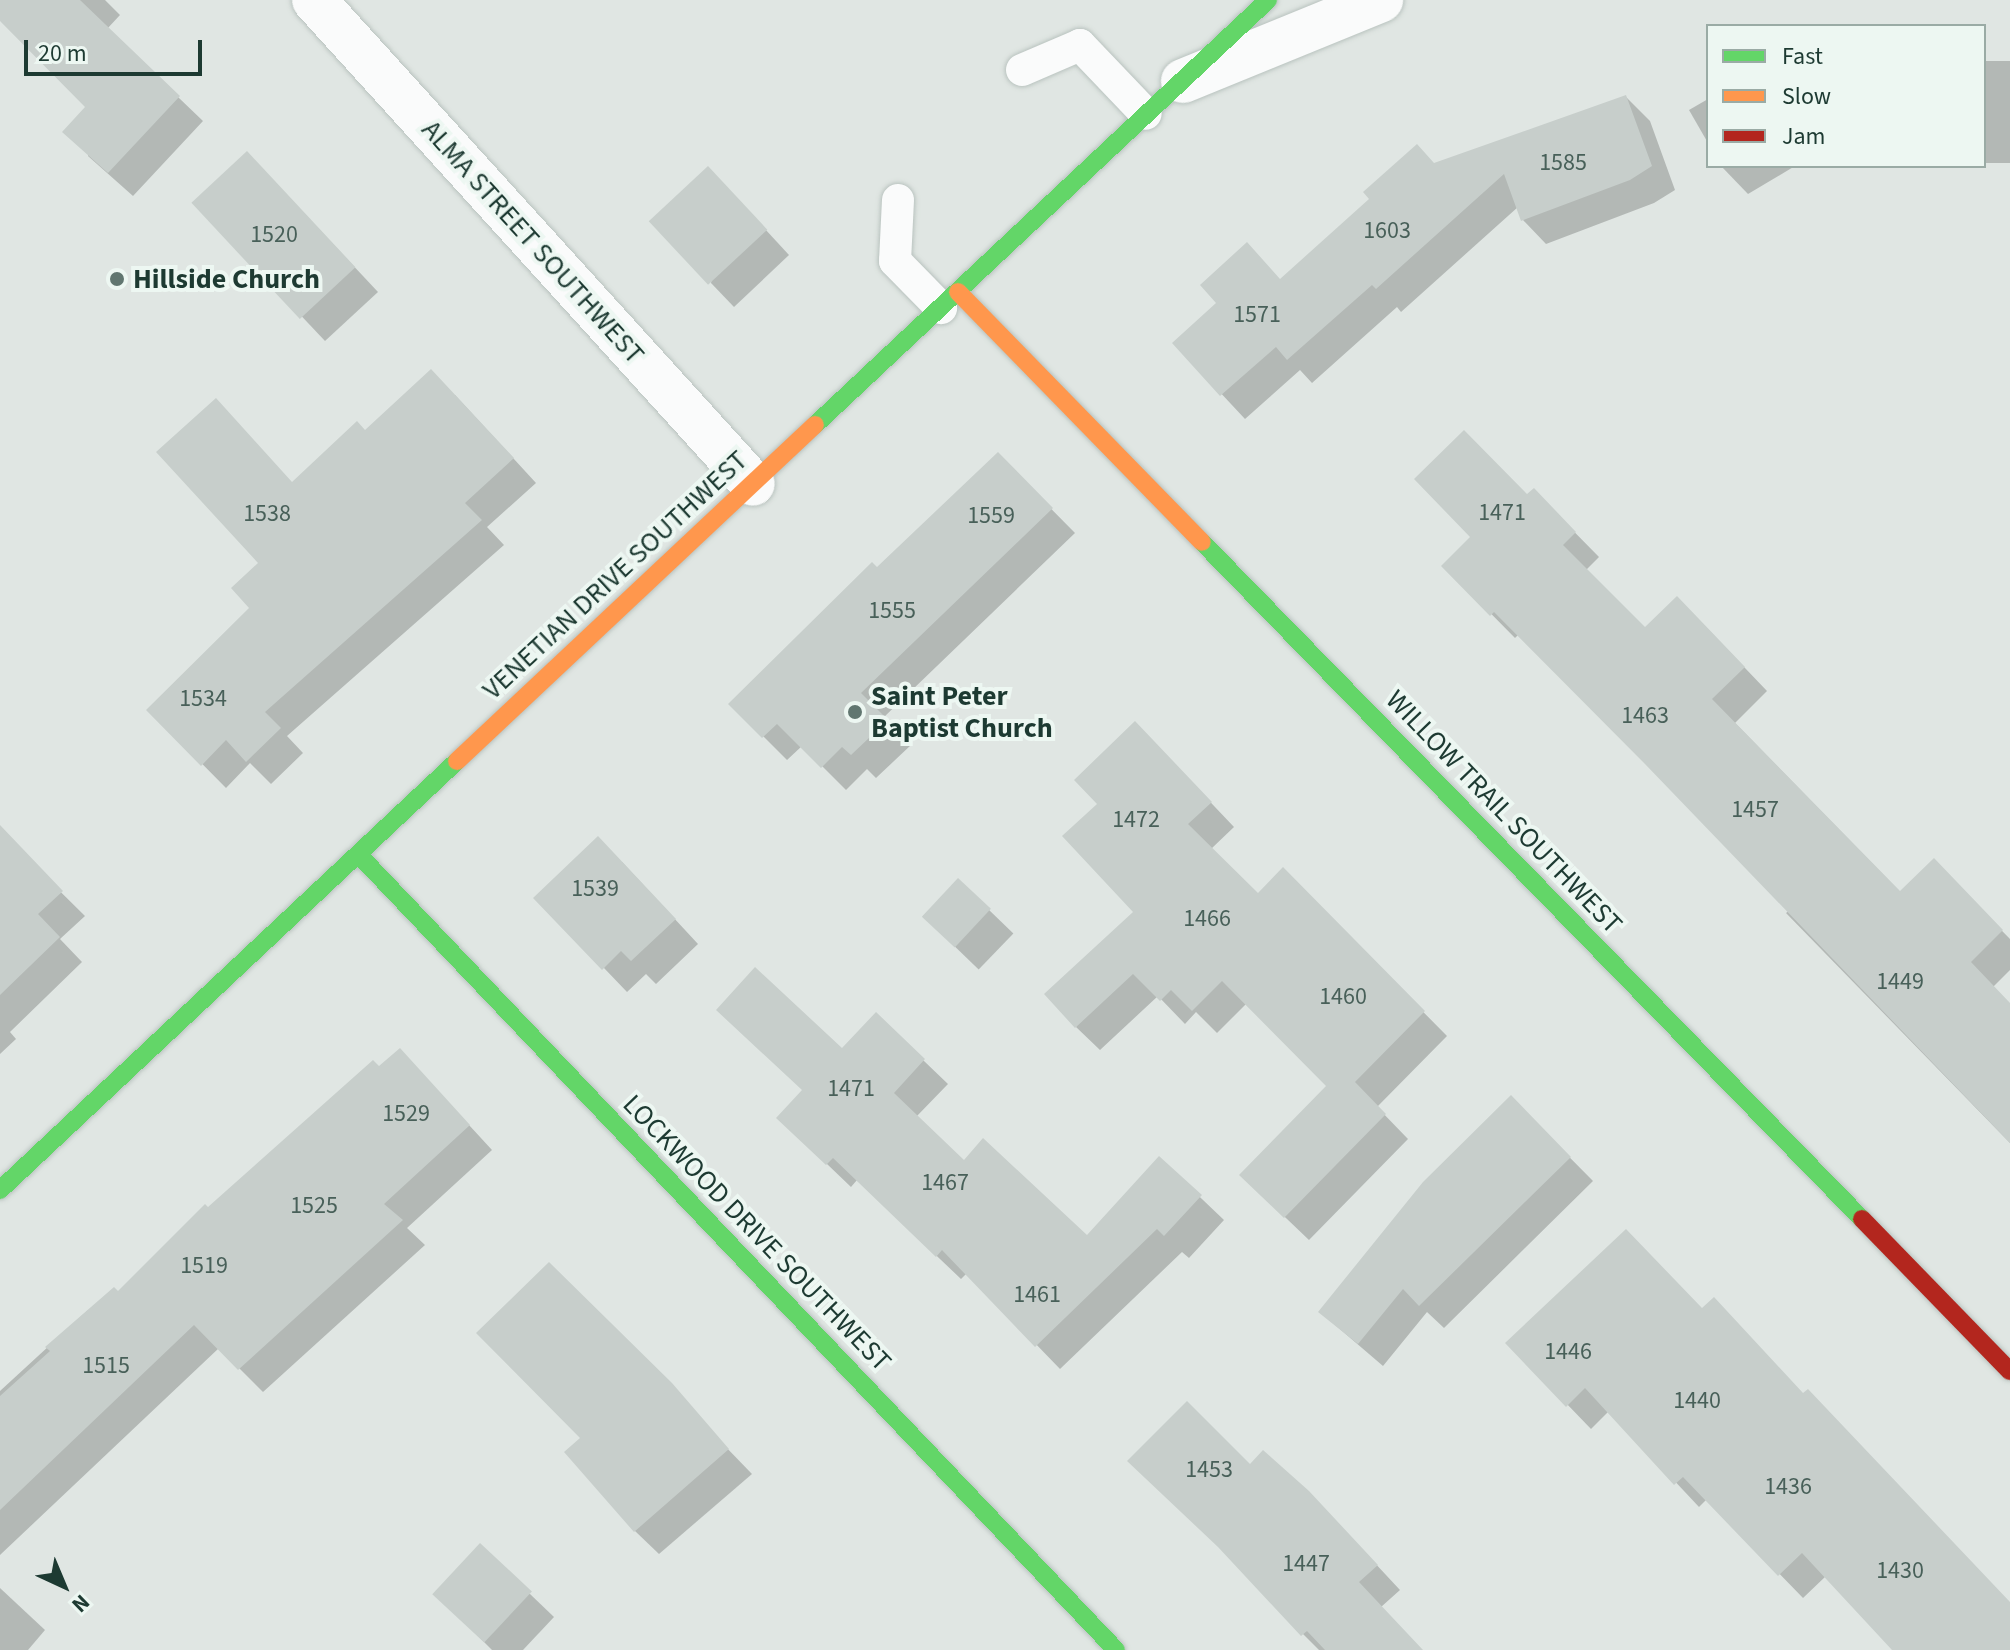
<!DOCTYPE html>
<style>
body{margin:0}
#map{position:relative;width:2010px;height:1650px;overflow:hidden;background:#e0e6e3;font-family:"Source Sans 3",sans-serif}
div>[style]{position:absolute}
[style*='--x']{left:calc(var(--x)*1px);top:calc(var(--y)*1px);width:calc(var(--w)*1px);rotate:calc(var(--a)*1deg)}
.shadow>*{inset:0;background:#0003;transform-origin:0 0}
.building>*{inset:0;background:#c7cecb;transform-origin:0 0}
.roads{filter:drop-shadow(0 0 2px #b9c3bf) drop-shadow(0 0 2px #b9c3bf)}
.lane>*{height:32px;margin:-16px;padding:0 16px;transform-origin:16px;border-radius:16px;background:#fafbfb}
.street>*{height:44px;margin:-22px;padding:0 22px;transform-origin:22px;border-radius:22px;background:#fafbfb}
.fast>*{height:18px;margin:-9px;padding:0 9px;transform-origin:9px;border-radius:9px;background:#63d668}
.slow>*{height:18px;margin:-9px;padding:0 9px;transform-origin:9px;border-radius:9px;background:#ff974d}
.jam>*{height:18px;margin:-9px;padding:0 9px;transform-origin:9px;border-radius:9px;background:#b3261e}
.dots>*{width:22px;height:22px;translate:-50% -50%;box-sizing:border-box;border:4px solid #edf7f2;border-radius:50%}
span{translate:-50% -50%;white-space:nowrap;text-align:center;line-height:1.15;-webkit-text-stroke:8px #edf7f2;paint-order:stroke}
.number-label{font-size:24px;color:#486059}
.number-label span{-webkit-text-stroke-width:0}
.street-label{font-size:28px;color:#1d3a32}
.poi-label{font-size:28px;color:#1d3a32;font-weight:700}
.left{translate:0 -50%;text-align:left}
.legend{position:absolute;left:1706px;top:24px;width:280px;height:144px;box-sizing:border-box;background:#edf7f2;border:2px solid #9aaba5;margin:0;padding:10px 14px;list-style:none;font-size:24px;color:#1d3a32}
.legend li{display:flex;align-items:center;gap:16px;height:40px}
.legend b{width:40px;border:2px solid #9aaba5}
.north{position:absolute;left:24px;top:1546px;width:80px;height:80px;-webkit-text-stroke:6px #edf7f2;paint-order:stroke;rotate:136deg;font-size:22px;font-weight:700;line-height:32px;text-align:center;color:#1d3a32}
.north::after{content:'';display:block;margin:auto;width:28px;height:36px;background:#1d3a32;clip-path:polygon(50% 0,100% 100%,50% 72%,0 100%)}
.scale{position:absolute;left:24px;top:40px;width:178px;height:36px;box-sizing:border-box;border:4px solid #1d3a32;border-top:0;padding-left:10px;font-size:24px;line-height:28px;white-space:nowrap;color:#1d3a32;-webkit-text-stroke:6px #edf7f2;paint-order:stroke}
</style>
<div id="map">
<div class="shadow">
<i style="clip-path:polygon(0 0,105px 0,120px 15px,107px 29px,203px 121px,133px 196px,88px 156px,88px 106px,0 18px)"></i>
<i style="left:2010px;top:61px;width:102px;height:26px;rotate:90deg"></i>
<i style="clip-path:polygon(1626px 97px,1650px 121px,1675px 190px,1654px 203px,1546px 244px,1523px 220px,1518px 207px,1401px 312px,1397px 307px,1312px 383px,1300px 370px,1245px 419px,1174px 343px,1281px 280px,1435px 165px)"></i>
<i style="clip-path:polygon(1708px 99px,1708px 143px,1689px 110px)"></i>
<i style="clip-path:polygon(1721px 166px,1795px 166px,1748px 194px)"></i>
<i style="clip-path:polygon(271px 178px,378px 292px,325px 341px,195px 203px)"></i>
<i style="clip-path:polygon(731px 192px,789px 255px,734px 307px,711px 283px)"></i>
<i style="clip-path:polygon(455px 395px,536px 483px,487px 527px,504px 545px,287px 736px,303px 753px,271px 784px,250px 763px,226px 788px,149px 710px,252px 608px,261px 563px,293px 483px,365px 432px)"></i>
<i style="clip-path:polygon(998px 455px,1075px 533px,883px 718px,911px 745px,876px 778px,867px 769px,846px 790px,802px 746px,787px 760px,731px 704px)"></i>
<i style="clip-path:polygon(1534px 491px,1599px 557px,1586px 570px,1645px 630px,1701px 622px,1767px 691px,1735px 723px,1901px 893px,1957px 885px,2010px 939px,2010px 970px,1993px 987px,2010px 1005px,2010px 1143px,1786px 913px,1790px 910px,1519px 634px,1515px 638px,1444px 566px)"></i>
<i style="clip-path:polygon(1158px 747px,1234px 827px,1211px 849px,1258px 895px,1283px 870px,1447px 1036px,1377px 1107px,1408px 1139px,1309px 1240px,1265px 1198px,1329px 1086px,1247px 1003px,1217px 1033px,1196px 1012px,1185px 1024px,1158px 996px,1100px 1050px,1076px 1027px,1136px 912px)"></i>
<i style="clip-path:polygon(0 832px,85px 916px,60px 939px,82px 962px,10px 1032px,16px 1039px,0 1054px)"></i>
<i style="clip-path:polygon(622px 862px,698px 944px,656px 984px,646px 974px,627px 992px,604px 968px)"></i>
<i style="left:958px;top:880px;width:77px;height:50px;rotate:44deg"></i>
<i style="clip-path:polygon(876px 1015px,948px 1084px,916px 1117px,964px 1163px,1087px 1237px,1160px 1159px,1224px 1220px,1189px 1258px,1182px 1252px,1060px 1369px,967px 1273px,961px 1279px,857px 1180px,851px 1187px,803px 1141px,842px 1051px)"></i>
<i style="clip-path:polygon(379px 1069px,423px 1075px,492px 1150px,407px 1228px,425px 1245px,263px 1392px,219px 1348px,0 1555px,0 1391px,87px 1311px,118px 1294px,208px 1210px)"></i>
<i style="clip-path:polygon(1511px 1098px,1593px 1181px,1444px 1328px,1427px 1312px,1383px 1366px,1320px 1312px)"></i>
<i style="clip-path:polygon(572px 1288px,752px 1474px,659px 1554px,635px 1531px,583px 1438px)"></i>
<i style="clip-path:polygon(1702px 1310px,1804px 1395px,2010px 1604px,2010px 1650px,1894px 1650px,1826px 1576px,1803px 1598px,1707px 1499px,1699px 1507px,1609px 1411px,1591px 1429px,1508px 1343px)"></i>
<i style="clip-path:polygon(1250px 1466px,1332px 1517px,1400px 1590px,1381px 1607px,1422px 1650px,1319px 1650px,1303px 1634px)"></i>
<i style="clip-path:polygon(0 1588px,45px 1630px,28px 1650px,0 1650px)"></i>
<i style="clip-path:polygon(435px 1593px,530px 1594px,554px 1617px,523px 1650px,492px 1650px)"></i>
</div>
<div class="building">
<i style="clip-path:polygon(0 0,80px 0,180px 96px,108px 173px,62px 132px,85px 107px,0 21px)"></i>
<i style="clip-path:polygon(1626px 95px,1652px 166px,1630px 180px,1521px 221px,1504px 174px,1376px 289px,1372px 285px,1287px 360px,1276px 347px,1220px 396px,1172px 343px,1216px 303px,1200px 285px,1247px 242px,1280px 279px,1369px 199px,1363px 192px,1417px 144px,1434px 163px)"></i>
<i style="left:247px;top:151px;width:159px;height:76px;rotate:47deg"></i>
<i style="left:708px;top:166px;width:87px;height:81px;rotate:47deg"></i>
<i style="clip-path:polygon(431px 369px,514px 458px,465px 503px,482px 520px,265px 712px,281px 728px,246px 762px,226px 740px,201px 766px,146px 710px,249px 608px,231px 588px,258px 563px,156px 452px,216px 398px,292px 482px,357px 421px,365px 430px)"></i>
<i style="clip-path:polygon(1464px 430px,1527px 494px,1534px 488px,1576px 532px,1563px 545px,1645px 627px,1677px 596px,1745px 667px,1712px 699px,1900px 891px,1934px 858px,2003px 930px,1971px 962px,2010px 1003px,2010px 1143px,1645px 764px,1494px 612px,1490px 616px,1441px 566px,1470px 537px,1414px 479px)"></i>
<i style="clip-path:polygon(998px 452px,1053px 508px,861px 693px,888px 720px,851px 755px,842px 747px,821px 768px,777px 724px,762px 738px,728px 704px,872px 562px,877px 567px)"></i>
<i style="clip-path:polygon(1135px 721px,1212px 802px,1188px 824px,1258px 893px,1283px 867px,1425px 1011px,1355px 1082px,1386px 1114px,1284px 1218px,1239px 1175px,1326px 1086px,1222px 981px,1192px 1011px,1171px 990px,1160px 1001px,1133px 974px,1075px 1028px,1044px 994px,1133px 912px,1062px 836px,1097px 804px,1074px 780px)"></i>
<i style="clip-path:polygon(0 825px,63px 891px,38px 914px,60px 937px,0 995px)"></i>
<i style="clip-path:polygon(598px 836px,676px 919px,631px 961px,621px 951px,602px 970px,533px 898px)"></i>
<i style="left:958px;top:878px;width:45px;height:53px;rotate:43deg"></i>
<i style="clip-path:polygon(755px 967px,842px 1048px,876px 1012px,925px 1059px,894px 1093px,964px 1160px,983px 1138px,1087px 1235px,1159px 1156px,1202px 1195px,1164px 1236px,1157px 1229px,1035px 1347px,942px 1250px,936px 1257px,833px 1158px,826px 1165px,776px 1118px,802px 1090px,716px 1010px)"></i>
<i style="clip-path:polygon(400px 1048px,470px 1125px,384px 1204px,403px 1220px,238px 1370px,194px 1325px,0 1510px,0 1396px,50px 1351px,45px 1347px,114px 1287px,118px 1291px,205px 1204px,208px 1207px,373px 1060px,379px 1066px)"></i>
<i style="clip-path:polygon(1511px 1095px,1571px 1157px,1419px 1306px,1403px 1289px,1358px 1344px,1318px 1312px,1423px 1182px)"></i>
<i style="clip-path:polygon(1626px 1229px,1702px 1308px,1714px 1297px,1803px 1393px,1808px 1389px,2010px 1602px,2010px 1650px,1892px 1650px,1802px 1553px,1778px 1576px,1683px 1477px,1674px 1485px,1585px 1388px,1566px 1407px,1505px 1343px)"></i>
<i style="clip-path:polygon(549px 1262px,672px 1383px,729px 1449px,634px 1532px,564px 1452px,580px 1438px,476px 1333px)"></i>
<i style="clip-path:polygon(1187px 1401px,1250px 1464px,1263px 1450px,1309px 1491px,1378px 1565px,1359px 1582px,1423px 1650px,1325px 1650px,1307px 1631px,1301px 1636px,1218px 1547px,1127px 1461px)"></i>
<i style="left:480px;top:1543px;width:71px;height:70px;rotate:43deg"></i>
</div>
<div class="roads">
<div class="lane">
<i style="--x:1022;--y:70;--w:63;--a:-23.3"></i>
<i style="--x:1080;--y:45;--w:95;--a:46.3"></i>
<i style="--x:898;--y:200;--w:61;--a:92.8"></i>
<i style="--x:895;--y:261;--w:66;--a:45.6"></i>
</div>
<div class="street">
<i style="--x:314;--y:0;--w:653;--a:47.79"></i>
<i style="--x:1183;--y:81;--w:214;--a:-22.2"></i>
</div>
<div class="fast">
<i style="--x:815;--y:425;--w:621;--a:-43.17"></i>
<i style="--x:1202;--y:542;--w:945;--a:45.73"></i>
<i style="--x:358;--y:854;--w:1099;--a:46.4"></i>
<i style="--x:0;--y:1190;--w:627;--a:-43.19"></i>
</div>
<div class="slow">
<i style="--x:958;--y:292;--w:349;--a:45.7"></i>
<i style="--x:457;--y:761;--w:491;--a:-43.2"></i>
</div>
<div class="jam">
<i style="--x:1862;--y:1219;--w:212;--a:45.8"></i>
</div>
</div>
<div class="dots">
<i style="left:117px;top:279px;background:#617670"></i>
<i style="left:855px;top:712px;background:#617670"></i>
</div>
<div class="number-label">
<span style="left:1563px;top:163px">1585</span>
<span style="left:1387px;top:231px">1603</span>
<span style="left:274px;top:235px">1520</span>
<span style="left:1257px;top:315px">1571</span>
<span style="left:1502px;top:513px">1471</span>
<span style="left:267px;top:514px">1538</span>
<span style="left:991px;top:516px">1559</span>
<span style="left:892px;top:611px">1555</span>
<span style="left:203px;top:699px">1534</span>
<span style="left:1645px;top:716px">1463</span>
<span style="left:1755px;top:810px">1457</span>
<span style="left:1136px;top:820px">1472</span>
<span style="left:595px;top:889px">1539</span>
<span style="left:1207px;top:919px">1466</span>
<span style="left:1900px;top:982px">1449</span>
<span style="left:1343px;top:997px">1460</span>
<span style="left:851px;top:1089px">1471</span>
<span style="left:406px;top:1114px">1529</span>
<span style="left:945px;top:1183px">1467</span>
<span style="left:314px;top:1206px">1525</span>
<span style="left:204px;top:1266px">1519</span>
<span style="left:1037px;top:1295px">1461</span>
<span style="left:1568px;top:1352px">1446</span>
<span style="left:106px;top:1366px">1515</span>
<span style="left:1697px;top:1401px">1440</span>
<span style="left:1209px;top:1470px">1453</span>
<span style="left:1788px;top:1487px">1436</span>
<span style="left:1306px;top:1564px">1447</span>
<span style="left:1900px;top:1571px">1430</span>
</div>
<div class="street-label">
<span style="left:533px;top:242px;rotate:48deg">ALMA STREET SOUTHWEST</span>
<span style="left:615px;top:575px;rotate:-43deg">VENETIAN DRIVE SOUTHWEST</span>
<span style="left:1504px;top:812px;rotate:46deg">WILLOW TRAIL SOUTHWEST</span>
<span style="left:757px;top:1233px;rotate:46deg">LOCKWOOD DRIVE SOUTHWEST</span>
</div>
<div class="poi-label">
<span class="left" style="left:133px;top:279px">Hillside Church</span>
<span class="left" style="left:871px;top:712px">Saint Peter<br>Baptist Church</span>
</div>
<ul class="legend">
<li><b style="height:10px;background:#63d668"></b>Fast</li>
<li><b style="height:10px;background:#ff974d"></b>Slow</li>
<li><b style="height:10px;background:#b3261e"></b>Jam</li>
</ul>
<div class="north">N</div>
<div class="scale">20 m</div>
</div>
